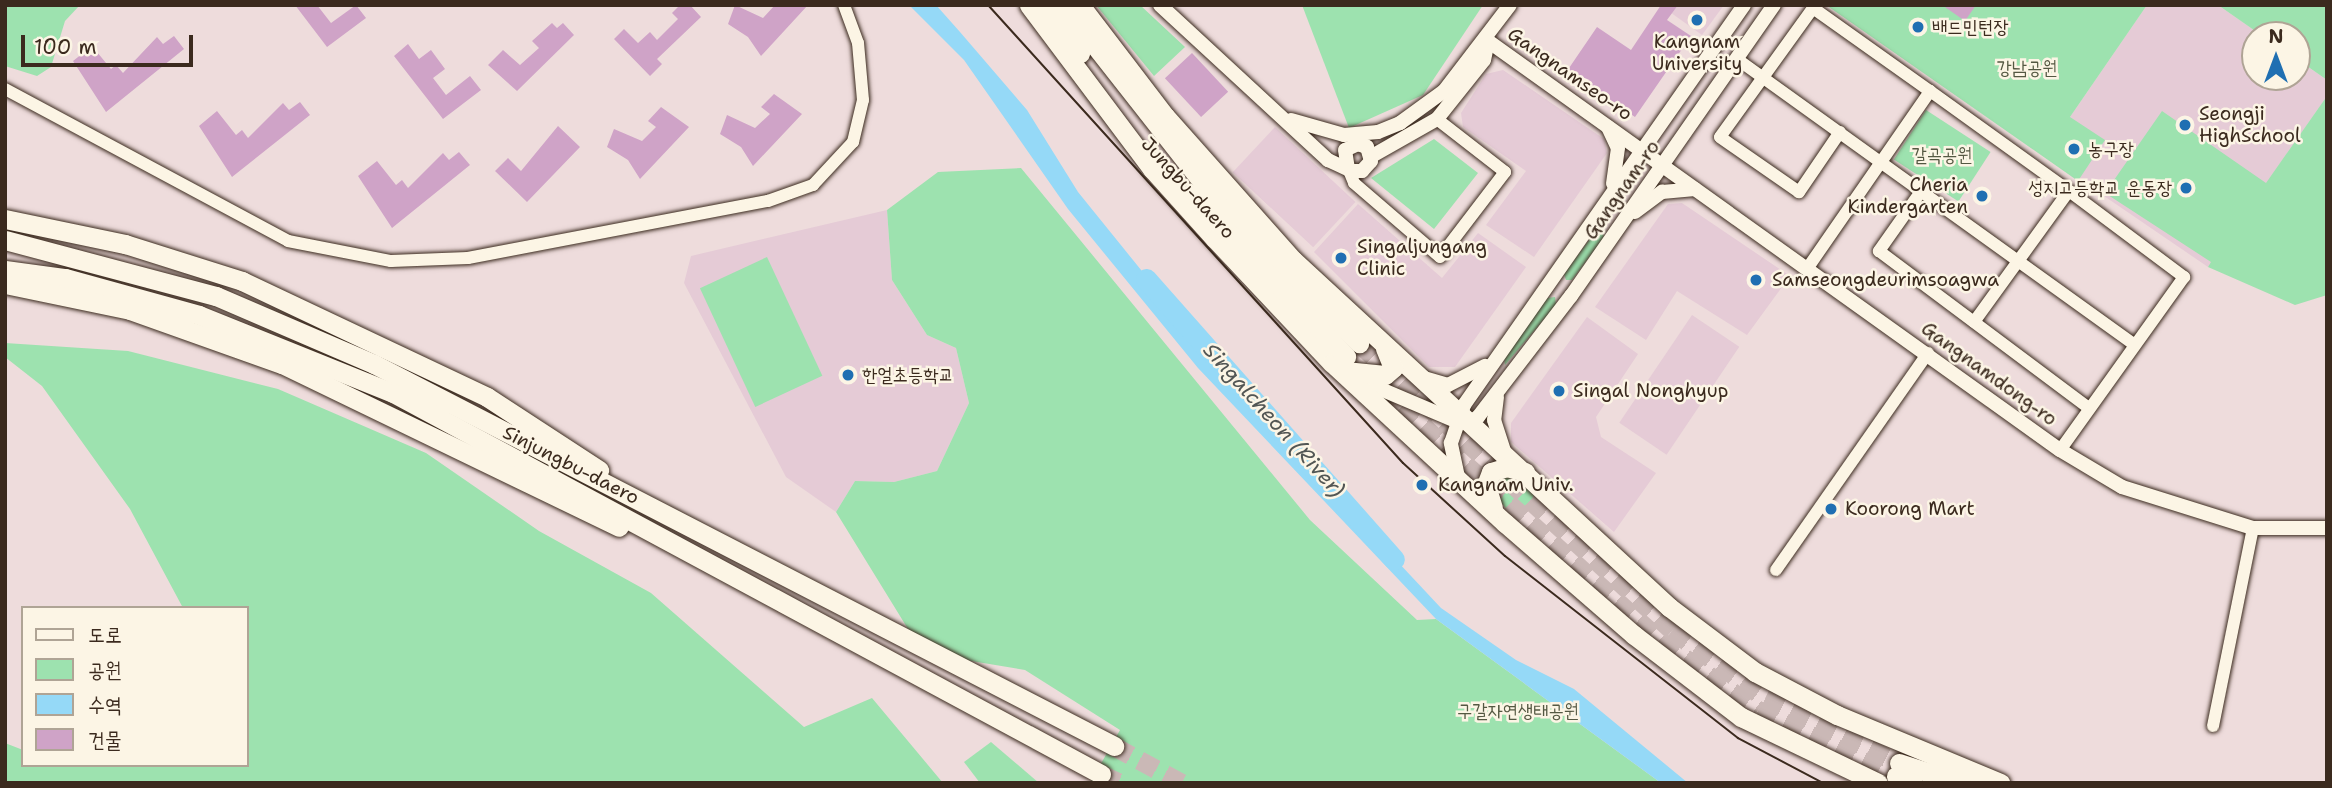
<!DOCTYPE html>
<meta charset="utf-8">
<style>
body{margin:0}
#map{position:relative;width:2332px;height:788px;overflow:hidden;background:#eedcdc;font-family:"Shantell Sans","Poor Story",sans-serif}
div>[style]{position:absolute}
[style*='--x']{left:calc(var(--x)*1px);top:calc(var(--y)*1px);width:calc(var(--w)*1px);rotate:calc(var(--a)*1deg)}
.built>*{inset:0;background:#e5cbd6;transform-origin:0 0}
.green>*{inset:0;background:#9de2af;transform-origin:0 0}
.water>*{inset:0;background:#95d9f7}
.river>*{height:21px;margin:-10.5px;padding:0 10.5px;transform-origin:10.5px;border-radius:10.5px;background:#95d9f7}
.building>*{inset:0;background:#cfa3c7;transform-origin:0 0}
.primary-tunnel>*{height:19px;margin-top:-9.5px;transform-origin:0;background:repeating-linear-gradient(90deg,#cab8b6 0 19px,transparent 0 29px)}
.trunk-tunnel>*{height:19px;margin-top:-9.5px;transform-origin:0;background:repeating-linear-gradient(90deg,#cab8b6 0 19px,transparent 0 29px)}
.roads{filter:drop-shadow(0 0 2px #3b2a1e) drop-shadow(0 0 2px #3b2a1e)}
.minor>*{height:12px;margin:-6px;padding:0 6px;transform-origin:6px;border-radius:6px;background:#fcf5e5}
.tertiary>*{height:14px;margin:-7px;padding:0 7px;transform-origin:7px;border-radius:7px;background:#fcf5e5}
.primary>*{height:19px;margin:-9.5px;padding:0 9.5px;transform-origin:9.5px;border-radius:9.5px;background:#fcf5e5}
.trunk>*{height:19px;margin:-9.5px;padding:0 9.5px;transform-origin:9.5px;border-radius:9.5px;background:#fcf5e5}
.tram>*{height:2px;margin:-1px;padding:0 1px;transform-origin:1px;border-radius:1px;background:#3b2a1e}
.dots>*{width:19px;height:19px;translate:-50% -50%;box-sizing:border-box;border:4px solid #fcf5e5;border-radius:50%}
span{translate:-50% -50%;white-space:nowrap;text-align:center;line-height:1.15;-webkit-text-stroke:5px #fcf5e5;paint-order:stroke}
.poi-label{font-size:19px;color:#3b2a1e}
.left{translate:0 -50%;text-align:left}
.right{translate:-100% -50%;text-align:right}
.park-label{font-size:19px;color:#545842}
.street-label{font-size:19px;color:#3b2a1e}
.water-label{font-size:21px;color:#525654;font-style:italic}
.frame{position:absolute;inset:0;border:7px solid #3b2a1e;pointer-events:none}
.legend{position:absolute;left:21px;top:606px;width:228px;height:161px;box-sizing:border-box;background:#fcf5e5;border:2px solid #afa495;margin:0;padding:9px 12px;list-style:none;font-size:21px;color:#3b2a1e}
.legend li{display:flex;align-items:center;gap:14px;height:35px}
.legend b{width:35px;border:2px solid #afa495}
.north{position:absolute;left:2241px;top:21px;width:70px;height:70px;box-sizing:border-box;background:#fcf5e5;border:2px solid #afa495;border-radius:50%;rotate:0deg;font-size:19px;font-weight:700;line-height:28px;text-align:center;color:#3b2a1e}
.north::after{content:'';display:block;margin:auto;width:24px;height:32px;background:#1f6fb2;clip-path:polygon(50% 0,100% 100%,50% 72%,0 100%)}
.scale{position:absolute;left:21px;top:35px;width:172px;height:32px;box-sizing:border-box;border:4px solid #3b2a1e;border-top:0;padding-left:9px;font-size:21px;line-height:24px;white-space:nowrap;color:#3b2a1e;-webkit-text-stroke:5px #fcf5e5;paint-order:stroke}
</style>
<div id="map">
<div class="built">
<i style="clip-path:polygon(1660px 5px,1724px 5px,1702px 35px)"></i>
<i style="clip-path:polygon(2147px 5px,2218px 5px,2261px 35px,2255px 35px,2255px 77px,2297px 77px,2297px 59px,2327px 80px,2327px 96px,2208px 267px,2044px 155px)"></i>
<i style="clip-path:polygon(1503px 70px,1604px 139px,1607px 153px,1534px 257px,1486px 225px,1526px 171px,1463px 127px,1461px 113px,1486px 74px)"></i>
<i style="left:1275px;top:127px;width:110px;height:62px;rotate:43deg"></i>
<i style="clip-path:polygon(1682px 203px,1790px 276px,1747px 335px,1677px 291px,1646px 340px,1595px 307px,1668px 204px)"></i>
<i style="clip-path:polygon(1358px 204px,1442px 278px,1478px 233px,1526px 267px,1455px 367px,1429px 367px,1314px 252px)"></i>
<i style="clip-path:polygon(887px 210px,892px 280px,927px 335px,956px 348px,969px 403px,937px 471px,894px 482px,855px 481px,836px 512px,786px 477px,684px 283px,691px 256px)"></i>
<i style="left:1692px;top:315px;width:57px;height:130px;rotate:34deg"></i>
<i style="clip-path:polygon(1587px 317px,1638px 354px,1596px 417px,1601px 437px,1656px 473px,1614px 532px,1511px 442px,1511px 423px)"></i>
</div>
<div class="green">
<i style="clip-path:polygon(5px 5px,80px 5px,65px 21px,51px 67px,37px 76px,5px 66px)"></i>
<i style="clip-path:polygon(1096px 5px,1140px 5px,1185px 47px,1154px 76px)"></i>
<i style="clip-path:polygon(1302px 5px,1483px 5px,1423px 95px,1349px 128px)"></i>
<i style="clip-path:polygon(1826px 5px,2147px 5px,2070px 117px,2105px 140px,2078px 181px)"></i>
<i style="clip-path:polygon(2218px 5px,2327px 5px,2327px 80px,2297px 59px,2297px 35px,2261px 35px)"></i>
<i style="clip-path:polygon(2327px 96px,2327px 295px,2295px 305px,2208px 267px,2211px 262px,2105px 193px,2162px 111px,2266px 183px)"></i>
<i style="left:1926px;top:110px;width:77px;height:59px;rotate:33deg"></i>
<i style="clip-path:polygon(1434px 139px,1478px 173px,1434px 229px,1371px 178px)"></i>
<i style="clip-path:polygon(1021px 168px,1310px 520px,1417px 620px,1436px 619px,1661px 783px,1090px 783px,1120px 730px,1025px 670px,947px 657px,908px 629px,836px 512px,855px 481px,894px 482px,937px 471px,969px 403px,956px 348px,927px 335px,892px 280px,887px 210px,938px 172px)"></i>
<i style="clip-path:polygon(1602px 231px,1604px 237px,1572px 280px,1566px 280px,1564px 274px,1595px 232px)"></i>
<i style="left:767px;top:257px;width:131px;height:74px;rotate:65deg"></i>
<i style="clip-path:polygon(1555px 297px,1556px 305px,1505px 365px,1504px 358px,1547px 298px)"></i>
<i style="clip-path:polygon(5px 343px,128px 351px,278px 389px,426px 453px,539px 531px,651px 593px,804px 727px,872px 698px,943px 783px,5px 783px,5px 743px,23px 750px,23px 765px,247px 765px,247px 608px,183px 608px,130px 509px,42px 386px,5px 357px)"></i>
<i style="clip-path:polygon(1504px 474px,1541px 491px,1515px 520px,1496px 496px,1494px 483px)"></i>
<i style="clip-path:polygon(991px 742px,1039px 783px,980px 783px,964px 762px)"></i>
</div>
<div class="water">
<i style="clip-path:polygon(909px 5px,936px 5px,960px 32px,1027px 110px,1078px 192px,1247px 401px,1441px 608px,1516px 660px,1574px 689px,1688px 783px,1661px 783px,1436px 619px,1198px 368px,1068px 209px,964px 60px)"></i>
</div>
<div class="river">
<i style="--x:1146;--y:279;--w:374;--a:48.5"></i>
</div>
<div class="building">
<i style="clip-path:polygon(295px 5px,317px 5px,331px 23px,356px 5px,366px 18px,327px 47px)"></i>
<i style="clip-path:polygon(680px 5px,690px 5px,701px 17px,657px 59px,662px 64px,650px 76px,614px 39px,624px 29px,638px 43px,650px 32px,657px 40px,678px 19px,672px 13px)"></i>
<i style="clip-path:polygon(735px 5px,763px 18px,775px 5px,808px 5px,761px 56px,748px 37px,728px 24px)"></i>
<i style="clip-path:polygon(1661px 5px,1678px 5px,1667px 20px,1691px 36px,1635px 117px,1567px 71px,1597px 27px,1631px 50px)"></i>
<i style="clip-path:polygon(1942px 5px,1976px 5px,1965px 21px)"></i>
<i style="clip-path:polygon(552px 23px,557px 28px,563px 23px,574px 35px,517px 91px,488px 65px,503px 50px,520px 65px,539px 48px,532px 41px)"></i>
<i style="clip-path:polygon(174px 36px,184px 49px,106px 112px,73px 61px,92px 46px,111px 69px,116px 65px,123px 73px,157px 37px,163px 44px)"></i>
<i style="clip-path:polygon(408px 44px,419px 59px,431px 50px,445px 69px,433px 78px,446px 95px,470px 76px,481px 90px,443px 119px,394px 56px)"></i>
<i style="left:1192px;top:53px;width:53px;height:37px;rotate:47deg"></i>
<i style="clip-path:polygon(774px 94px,802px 114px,753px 166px,741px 147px,720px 134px,727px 115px,755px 128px,770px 114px,761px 107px)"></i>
<i style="clip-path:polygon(300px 102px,310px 115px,232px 177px,199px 126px,217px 111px,236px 135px,242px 130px,248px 138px,283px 103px,289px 110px)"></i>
<i style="clip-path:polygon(661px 107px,689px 127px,640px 179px,628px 160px,607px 147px,614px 129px,642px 141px,656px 127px,648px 121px)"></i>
<i style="clip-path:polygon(558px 126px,580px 147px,527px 202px,495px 171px,508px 158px,521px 171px)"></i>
<i style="clip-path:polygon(459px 152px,470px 165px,392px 228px,358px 176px,377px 161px,396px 185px,402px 180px,408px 188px,443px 153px,449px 160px)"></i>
</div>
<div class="primary-tunnel">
<i style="--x:1359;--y:343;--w:425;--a:42.5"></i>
<i style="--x:1672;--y:630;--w:115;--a:36.2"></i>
<i style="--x:1765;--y:698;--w:148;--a:26"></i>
<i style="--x:1380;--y:387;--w:379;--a:42.1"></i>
<i style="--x:1661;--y:641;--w:119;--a:35.4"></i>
<i style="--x:1758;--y:710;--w:153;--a:25.6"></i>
</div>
<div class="trunk-tunnel">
<i style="--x:1114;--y:746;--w:77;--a:28.6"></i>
<i style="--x:1101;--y:774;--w:21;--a:25"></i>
</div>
<div class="roads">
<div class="minor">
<i style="--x:1737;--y:59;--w:488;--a:35.7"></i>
<i style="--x:5;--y:89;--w:321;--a:28.2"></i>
<i style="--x:288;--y:241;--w:105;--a:11"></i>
<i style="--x:391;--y:261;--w:77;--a:-2.2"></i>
<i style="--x:468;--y:258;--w:305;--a:-10.8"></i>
<i style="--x:768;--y:201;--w:48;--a:-19.6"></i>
<i style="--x:813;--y:185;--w:59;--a:-47.1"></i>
<i style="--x:853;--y:142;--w:43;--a:-76.6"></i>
<i style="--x:863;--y:100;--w:57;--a:-95"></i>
<i style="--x:858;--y:43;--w:40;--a:-110.2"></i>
<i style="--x:1840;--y:132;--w:73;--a:124.3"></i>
<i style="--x:1799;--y:192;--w:96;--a:-145.2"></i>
<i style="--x:1720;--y:137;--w:159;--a:-54.2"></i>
<i style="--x:1813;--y:8;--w:143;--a:35.4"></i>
<i style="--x:1348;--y:168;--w:16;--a:68"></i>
<i style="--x:1354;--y:183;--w:113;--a:40.7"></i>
<i style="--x:1440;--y:257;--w:107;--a:-52.6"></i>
<i style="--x:1505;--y:172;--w:86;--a:-142.1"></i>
<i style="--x:1922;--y:190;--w:75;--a:125.2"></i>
<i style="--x:1879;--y:251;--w:262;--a:36.8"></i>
<i style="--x:1809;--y:266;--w:213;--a:-55.3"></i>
<i style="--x:1930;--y:91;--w:171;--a:35.7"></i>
<i style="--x:2069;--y:191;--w:144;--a:36.8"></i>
<i style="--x:2184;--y:277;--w:213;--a:125.6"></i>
<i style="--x:1974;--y:322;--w:162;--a:-54.1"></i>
<i style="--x:1776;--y:570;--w:265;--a:-55"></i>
<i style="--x:2213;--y:726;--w:202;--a:-78.6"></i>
</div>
<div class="tertiary">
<i style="--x:1160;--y:5;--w:229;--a:42.7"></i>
<i style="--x:1328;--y:160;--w:26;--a:25"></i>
<i style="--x:1352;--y:171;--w:10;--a:0"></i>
<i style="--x:1362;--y:171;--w:13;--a:-48"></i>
<i style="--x:1371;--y:161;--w:15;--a:-106"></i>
<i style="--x:1367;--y:147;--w:9;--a:-162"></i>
<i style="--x:1358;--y:144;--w:14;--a:155"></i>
<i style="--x:1345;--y:150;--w:18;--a:81"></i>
<i style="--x:1488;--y:41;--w:703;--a:35.57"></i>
<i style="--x:2060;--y:450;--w:72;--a:30.8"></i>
<i style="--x:2122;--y:487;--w:137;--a:17.4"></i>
<i style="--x:2253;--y:528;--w:74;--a:0"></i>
<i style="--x:1291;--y:120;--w:55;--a:15.8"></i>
<i style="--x:1344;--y:135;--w:34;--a:-5"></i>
<i style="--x:1378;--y:132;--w:24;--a:-22"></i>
<i style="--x:1400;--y:123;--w:54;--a:-36"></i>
<i style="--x:1444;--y:91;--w:108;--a:-52.5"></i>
<i style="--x:1608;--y:127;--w:23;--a:65"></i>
<i style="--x:1618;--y:148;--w:36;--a:98"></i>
<i style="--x:1372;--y:156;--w:75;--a:-29.6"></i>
<i style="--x:1437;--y:119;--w:75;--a:-51.5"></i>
<i style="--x:1484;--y:60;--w:19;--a:-78"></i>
<i style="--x:1635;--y:212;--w:34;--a:-37"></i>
<i style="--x:1662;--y:192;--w:33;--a:-5"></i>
<i style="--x:1424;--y:378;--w:25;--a:16"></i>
<i style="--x:1448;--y:385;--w:42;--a:-27.2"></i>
<i style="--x:1357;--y:379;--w:108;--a:23"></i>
<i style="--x:1456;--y:421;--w:13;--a:9"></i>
<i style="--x:1469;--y:423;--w:11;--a:-34"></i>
<i style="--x:1478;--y:417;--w:153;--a:-52.5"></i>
<i style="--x:1571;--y:296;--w:355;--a:-55.1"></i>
<i style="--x:1497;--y:397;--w:23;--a:97"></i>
<i style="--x:1494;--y:420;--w:33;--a:72"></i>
<i style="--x:1458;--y:477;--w:35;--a:-102"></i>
<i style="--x:1451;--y:443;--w:40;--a:-71.1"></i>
<i style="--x:1464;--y:405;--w:488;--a:-55"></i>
</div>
<div class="primary">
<i style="--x:1029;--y:5;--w:205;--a:53.1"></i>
<i style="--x:1152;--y:169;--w:94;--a:48"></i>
<i style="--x:1215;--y:239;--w:170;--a:46.7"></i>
<i style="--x:1332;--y:363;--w:236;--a:42.8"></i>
<i style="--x:1505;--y:523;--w:171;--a:41"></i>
<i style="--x:1634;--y:635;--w:135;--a:37.5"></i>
<i style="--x:1741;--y:717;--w:152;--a:25.7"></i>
<i style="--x:1046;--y:5;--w:59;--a:54.7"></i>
<i style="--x:1063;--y:5;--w:258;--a:51.8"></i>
<i style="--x:1223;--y:208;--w:192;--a:44.8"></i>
<i style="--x:1080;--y:5;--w:140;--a:52.6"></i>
<i style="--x:1165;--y:116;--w:193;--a:48.4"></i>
<i style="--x:1293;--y:260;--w:512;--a:42.7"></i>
<i style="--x:1669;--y:607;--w:108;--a:37.1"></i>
<i style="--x:1755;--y:672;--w:93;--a:27.7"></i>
<i style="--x:1837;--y:715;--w:177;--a:22.6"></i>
<i style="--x:1192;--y:194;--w:224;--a:46.5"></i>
<i style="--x:1345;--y:371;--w:40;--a:5.7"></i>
<i style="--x:1385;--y:375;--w:11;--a:-41"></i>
<i style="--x:1393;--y:368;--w:22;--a:-112"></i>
<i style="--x:1493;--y:508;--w:24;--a:-107"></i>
<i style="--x:1486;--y:485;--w:14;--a:-69"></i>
<i style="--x:1491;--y:472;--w:17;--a:-17"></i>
<i style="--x:1507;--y:467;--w:19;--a:16"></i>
<i style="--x:1899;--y:763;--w:65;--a:17.9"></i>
<i style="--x:1896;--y:776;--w:18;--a:22"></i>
</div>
<div class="trunk">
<i style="--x:5;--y:219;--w:123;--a:11.8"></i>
<i style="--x:125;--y:244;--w:123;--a:17.5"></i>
<i style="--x:242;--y:281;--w:271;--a:25.3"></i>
<i style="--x:487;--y:397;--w:134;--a:33.1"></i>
<i style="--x:5;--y:240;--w:218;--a:14.9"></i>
<i style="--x:216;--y:296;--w:172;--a:23.3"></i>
<i style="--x:374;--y:364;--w:833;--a:27.3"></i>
<i style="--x:5;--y:270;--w:61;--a:7.6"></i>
<i style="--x:65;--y:278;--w:139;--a:15.4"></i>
<i style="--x:199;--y:315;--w:209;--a:21.9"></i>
<i style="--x:393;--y:393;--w:804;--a:28.29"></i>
<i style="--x:5;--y:284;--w:128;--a:11.7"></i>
<i style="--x:130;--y:310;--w:161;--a:19.6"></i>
<i style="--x:282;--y:364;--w:374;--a:25.8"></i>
</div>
</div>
<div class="tram">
<i style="--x:988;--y:5;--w:618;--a:47.82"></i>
<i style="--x:1403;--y:463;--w:138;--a:42.4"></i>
<i style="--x:1505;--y:556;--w:296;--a:38"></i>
<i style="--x:1738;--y:738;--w:96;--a:27.9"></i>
</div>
<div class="dots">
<i style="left:1697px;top:20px;background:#1f6fb2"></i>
<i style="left:1918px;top:27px;background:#1f6fb2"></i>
<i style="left:2185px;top:125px;background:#1f6fb2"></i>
<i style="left:2074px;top:149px;background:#1f6fb2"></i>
<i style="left:2186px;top:188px;background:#1f6fb2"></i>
<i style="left:1982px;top:196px;background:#1f6fb2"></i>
<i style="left:1341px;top:258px;background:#1f6fb2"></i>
<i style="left:1756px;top:280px;background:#1f6fb2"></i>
<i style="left:848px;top:375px;background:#1f6fb2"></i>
<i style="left:1559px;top:391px;background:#1f6fb2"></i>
<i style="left:1422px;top:485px;background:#1f6fb2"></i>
<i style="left:1831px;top:509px;background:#1f6fb2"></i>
</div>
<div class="poi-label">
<span class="left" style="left:1932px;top:27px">배드민턴장</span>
<span style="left:1697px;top:53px">Kangnam<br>University</span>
<span class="left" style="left:2199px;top:125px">Seongji<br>HighSchool</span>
<span class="left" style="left:2088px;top:149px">농구장</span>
<span class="right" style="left:1968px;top:196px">Cheria<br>Kindergarten</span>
<span class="right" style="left:2172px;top:188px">성지고등학교 운동장</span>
<span class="left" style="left:1357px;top:258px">Singaljungang<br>Clinic</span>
<span class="left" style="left:1772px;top:280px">Samseongdeurimsoagwa</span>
<span class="left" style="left:862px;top:375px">한얼초등학교</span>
<span class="left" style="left:1573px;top:391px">Singal Nonghyup</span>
<span class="left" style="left:1438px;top:485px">Kangnam Univ.</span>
<span class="left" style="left:1845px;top:509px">Koorong Mart</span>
</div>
<div class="park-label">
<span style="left:2027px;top:68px">강남공원</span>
<span style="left:1942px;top:155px">갈곡공원</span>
<span style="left:1518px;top:711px">구갈자연생태공원</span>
</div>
<div class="street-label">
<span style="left:1570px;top:74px;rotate:35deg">Gangnamseo-ro</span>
<span style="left:1188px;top:188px;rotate:48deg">Jungbu-daero</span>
<span style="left:1622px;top:190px;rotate:-55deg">Gangnam-ro</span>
<span style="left:1989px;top:374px;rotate:36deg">Gangnamdong-ro</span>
<span style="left:571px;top:465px;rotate:27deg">Sinjungbu-daero</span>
</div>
<div class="water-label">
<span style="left:1274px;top:420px;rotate:48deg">Singalcheon (River)</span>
</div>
<div class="frame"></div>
<ul class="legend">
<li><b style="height:9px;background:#fcf5e5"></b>도로</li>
<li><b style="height:19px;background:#9de2af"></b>공원</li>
<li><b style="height:19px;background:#95d9f7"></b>수역</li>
<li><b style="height:19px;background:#cfa3c7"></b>건물</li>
</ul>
<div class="north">N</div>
<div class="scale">100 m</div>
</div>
